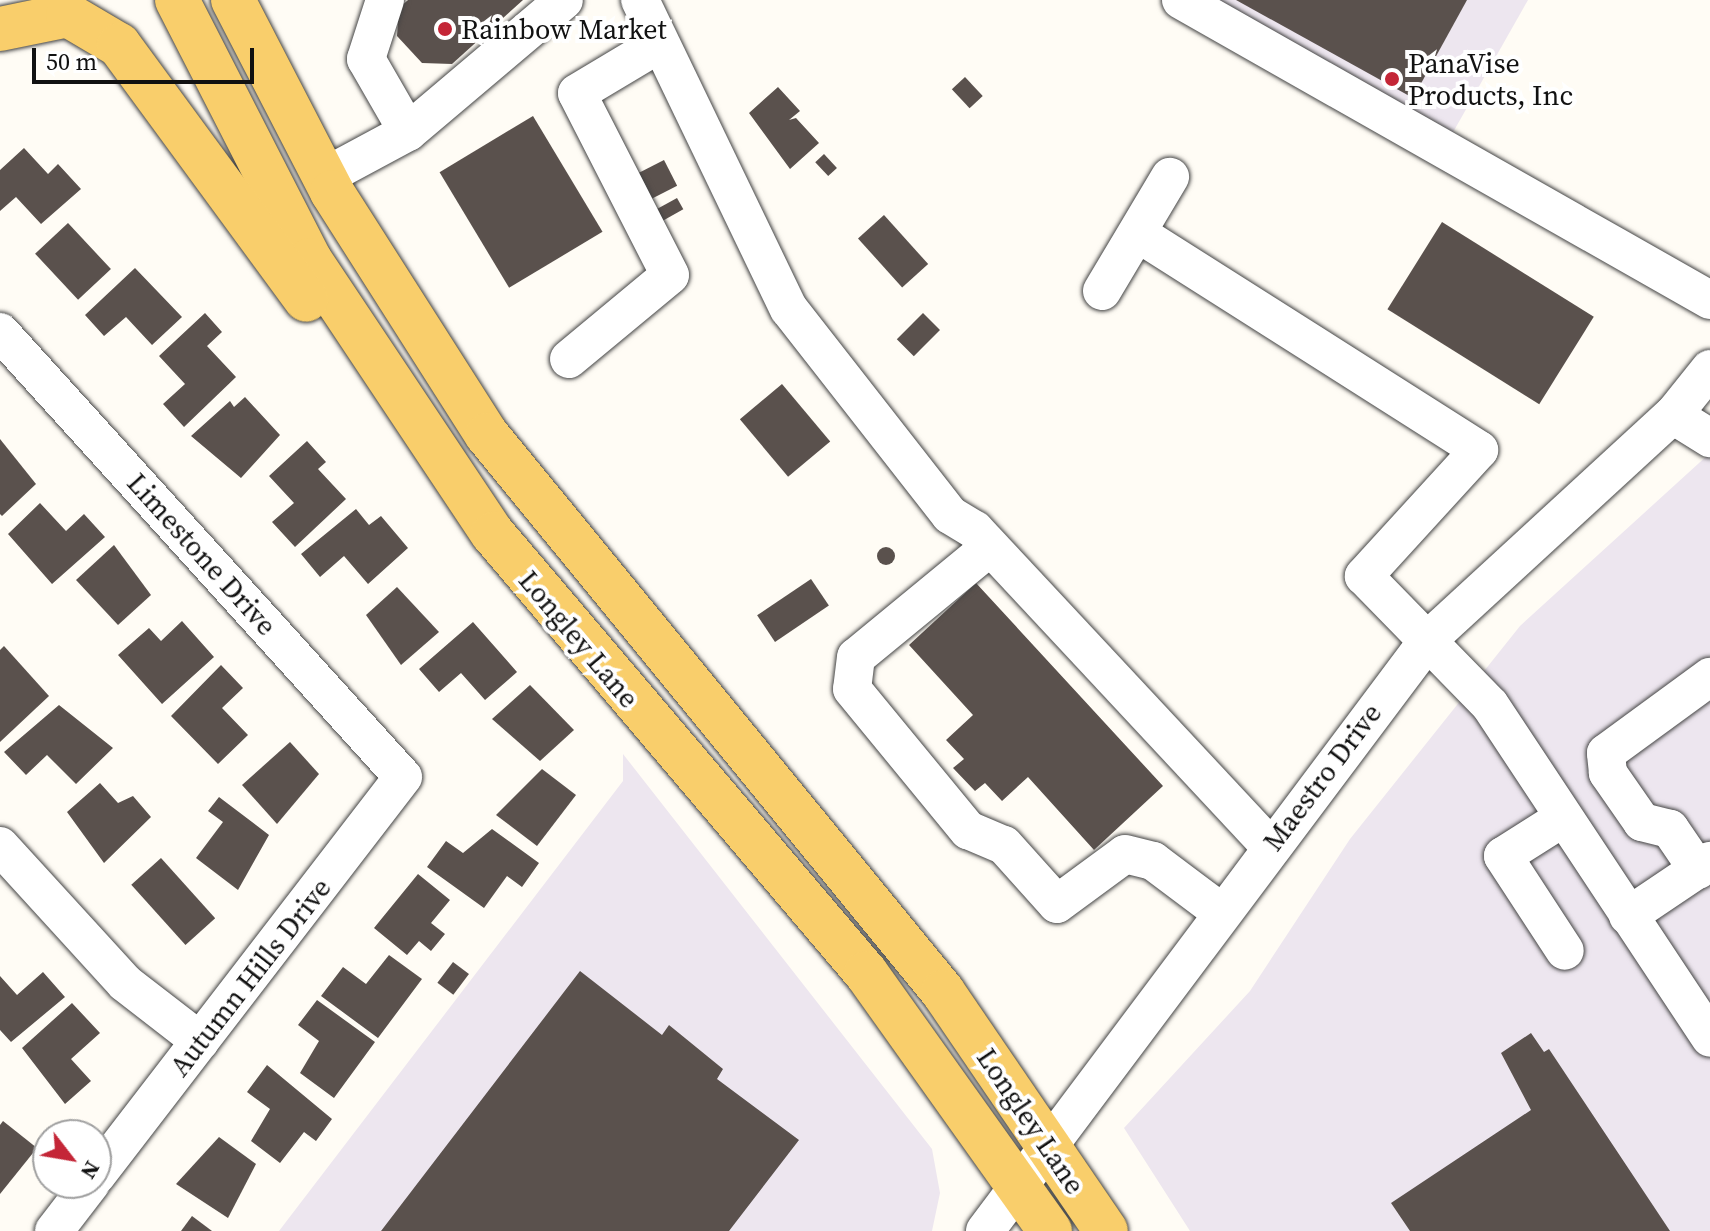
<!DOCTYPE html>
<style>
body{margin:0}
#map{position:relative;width:1710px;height:1231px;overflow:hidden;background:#fffcf5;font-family:"Source Serif 4",serif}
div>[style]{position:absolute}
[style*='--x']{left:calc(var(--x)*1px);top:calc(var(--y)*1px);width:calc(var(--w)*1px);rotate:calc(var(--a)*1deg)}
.industrial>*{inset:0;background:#ede6ef}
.building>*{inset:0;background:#5a514d;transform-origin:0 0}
.round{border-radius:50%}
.roads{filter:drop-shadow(0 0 2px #444) drop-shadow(0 0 2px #444)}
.minor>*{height:38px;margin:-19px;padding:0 19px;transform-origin:19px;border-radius:19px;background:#fff}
.major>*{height:44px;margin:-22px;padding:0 22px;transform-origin:22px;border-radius:22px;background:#f9ce6b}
.dots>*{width:22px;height:22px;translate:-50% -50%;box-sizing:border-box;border:4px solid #fff;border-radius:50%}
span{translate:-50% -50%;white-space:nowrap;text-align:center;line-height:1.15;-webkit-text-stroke:8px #fff;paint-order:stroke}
.poi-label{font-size:28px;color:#111}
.left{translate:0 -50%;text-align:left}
.street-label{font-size:28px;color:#111}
.north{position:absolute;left:32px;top:1119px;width:80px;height:80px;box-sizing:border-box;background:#fff;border:2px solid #a0a0a0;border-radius:50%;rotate:121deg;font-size:22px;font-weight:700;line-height:32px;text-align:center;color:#111}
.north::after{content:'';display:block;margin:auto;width:28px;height:36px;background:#c42637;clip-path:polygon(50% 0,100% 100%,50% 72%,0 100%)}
.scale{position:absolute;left:32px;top:48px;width:222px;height:36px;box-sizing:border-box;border:4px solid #111;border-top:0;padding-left:10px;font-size:24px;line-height:28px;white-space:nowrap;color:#111;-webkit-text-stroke:6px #fff;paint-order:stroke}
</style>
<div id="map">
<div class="industrial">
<i style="clip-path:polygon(1161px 0,1528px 0,1439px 157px)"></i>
<i style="clip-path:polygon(1710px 453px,1710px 1231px,1190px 1231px,1124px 1128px,1250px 991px,1350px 839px,1520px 626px)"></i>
<i style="clip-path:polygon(623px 754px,932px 1149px,940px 1193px,932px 1231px,279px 1231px,623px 781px)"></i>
</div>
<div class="building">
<i style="clip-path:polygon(408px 0,523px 0,452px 64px,422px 63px,397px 36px,399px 8px)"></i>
<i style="clip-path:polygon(1236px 0,1467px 0,1413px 98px)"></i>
<i style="left:965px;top:77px;width:26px;height:18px;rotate:47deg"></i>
<i style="clip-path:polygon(778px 87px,800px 111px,789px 120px,796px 118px,819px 143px,790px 169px,749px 113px)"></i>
<i style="left:533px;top:116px;width:135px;height:109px;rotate:59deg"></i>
<i style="clip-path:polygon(24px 148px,48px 174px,58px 164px,81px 189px,41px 224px,16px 197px,0 211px,0 170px)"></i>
<i style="left:824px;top:154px;width:19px;height:12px;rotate:47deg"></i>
<i style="left:664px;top:160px;width:29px;height:28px;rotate:63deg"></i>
<i style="left:677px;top:198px;width:13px;height:27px;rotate:61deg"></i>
<i style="left:884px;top:215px;width:66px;height:35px;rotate:48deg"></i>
<i style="left:1442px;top:222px;width:179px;height:103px;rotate:32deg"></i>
<i style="left:68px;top:223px;width:63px;height:45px;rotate:47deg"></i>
<i style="clip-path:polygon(135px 268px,182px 317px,152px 345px,126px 317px,104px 336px,85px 315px)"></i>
<i style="clip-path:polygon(205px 313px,222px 332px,207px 346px,236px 377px,184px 427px,163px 404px,185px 384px,159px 356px)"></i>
<i style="left:923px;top:313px;width:24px;height:37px;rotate:45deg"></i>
<i style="left:782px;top:384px;width:75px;height:55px;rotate:50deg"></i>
<i style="clip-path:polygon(245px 397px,280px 435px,241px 478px,191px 436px,230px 401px,234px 407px)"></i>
<i style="clip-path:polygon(0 439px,36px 484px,2px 516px,0 514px)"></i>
<i style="clip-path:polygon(307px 441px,326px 462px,318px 469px,346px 499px,295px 547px,272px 522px,294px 503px,269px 476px)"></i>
<i style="clip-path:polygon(40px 503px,66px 531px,84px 514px,105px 537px,52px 584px,8px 534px)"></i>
<i style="clip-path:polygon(356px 509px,369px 525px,381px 516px,408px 548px,368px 584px,344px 556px,320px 577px,301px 554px)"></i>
<i style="clip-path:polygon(114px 545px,151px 595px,118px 625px,76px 580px)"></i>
<i class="round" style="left:877px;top:547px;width:18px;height:18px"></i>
<i style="left:811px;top:579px;width:32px;height:65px;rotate:56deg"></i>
<i style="clip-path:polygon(976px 583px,1163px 786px,1094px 850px,1028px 777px,1002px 801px,985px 783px,975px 791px,953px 768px,964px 759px,946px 740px,973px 715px,909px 645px)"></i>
<i style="clip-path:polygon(397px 587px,439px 632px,401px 665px,366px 615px)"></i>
<i style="clip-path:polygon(182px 621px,214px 657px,162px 704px,118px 655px,149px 628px,161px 641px)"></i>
<i style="clip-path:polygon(473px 622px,517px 672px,485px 700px,461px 673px,439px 692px,419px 669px)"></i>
<i style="clip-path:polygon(4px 646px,49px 696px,0 742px,0 650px)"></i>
<i style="clip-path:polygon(221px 665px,243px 688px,222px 708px,248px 735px,218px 764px,171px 716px)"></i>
<i style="clip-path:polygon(530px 685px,574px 730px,540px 761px,492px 719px)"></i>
<i style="clip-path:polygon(59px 705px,113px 748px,76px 784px,47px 755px,26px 775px,4px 752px)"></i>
<i style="clip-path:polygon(290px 742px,319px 774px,277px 824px,242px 785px)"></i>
<i style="clip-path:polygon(542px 769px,576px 795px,537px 846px,496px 815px)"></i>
<i style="clip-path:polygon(100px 783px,118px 803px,133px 796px,151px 817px,104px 863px,67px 812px)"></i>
<i style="clip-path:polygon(219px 797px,269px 835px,238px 890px,196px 858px,223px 822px,208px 811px)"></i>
<i style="clip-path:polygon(492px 829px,539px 863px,522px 887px,507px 876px,484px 908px,427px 867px,446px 841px,463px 853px)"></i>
<i style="left:161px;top:858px;width:81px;height:40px;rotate:48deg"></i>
<i style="clip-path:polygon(418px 874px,450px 900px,431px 923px,445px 934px,431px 951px,419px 941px,407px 955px,374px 928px)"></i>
<i style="clip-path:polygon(389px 955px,422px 979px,378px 1038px,321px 996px,343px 967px,366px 984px)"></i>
<i style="left:453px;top:962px;width:20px;height:26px;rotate:37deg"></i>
<i style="clip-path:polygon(580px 971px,662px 1035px,669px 1025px,723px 1069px,717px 1079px,799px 1140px,729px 1231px,381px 1231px)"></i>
<i style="clip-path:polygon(43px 972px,65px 997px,11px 1042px,0 1030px,0 976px,17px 995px)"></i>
<i style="clip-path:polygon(317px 1000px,375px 1042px,334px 1098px,300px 1073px,319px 1041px,298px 1025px)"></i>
<i style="clip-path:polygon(72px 1003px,100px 1033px,71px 1059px,91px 1081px,65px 1104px,22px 1048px)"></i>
<i style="clip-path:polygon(1531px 1033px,1544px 1052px,1549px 1049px,1670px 1231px,1410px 1231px,1391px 1203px,1531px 1110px,1501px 1053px)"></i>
<i style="clip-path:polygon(267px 1065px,332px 1119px,316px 1141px,304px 1132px,280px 1163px,251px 1141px,270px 1109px,247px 1092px)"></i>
<i style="clip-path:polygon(3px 1121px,37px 1148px,0 1194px,0 1125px)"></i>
<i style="clip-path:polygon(219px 1137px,256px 1164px,228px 1218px,176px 1184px)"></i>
<i style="clip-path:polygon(192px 1216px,212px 1231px,181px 1231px)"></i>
</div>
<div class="roads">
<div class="minor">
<i style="--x:385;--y:0;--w:62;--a:107.9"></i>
<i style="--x:366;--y:59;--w:84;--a:60.1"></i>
<i style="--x:640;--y:0;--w:343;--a:64.3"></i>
<i style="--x:789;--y:309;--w:261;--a:52"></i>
<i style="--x:950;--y:515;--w:29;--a:31"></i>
<i style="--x:975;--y:530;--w:432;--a:47"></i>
<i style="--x:1181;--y:0;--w:608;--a:29.56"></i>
<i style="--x:324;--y:177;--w:95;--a:-28.2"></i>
<i style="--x:408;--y:132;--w:204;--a:-40.2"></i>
<i style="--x:1139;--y:234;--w:403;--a:32.4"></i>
<i style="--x:1479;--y:450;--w:171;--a:132.4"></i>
<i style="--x:1364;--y:576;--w:180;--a:45.7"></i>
<i style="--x:1490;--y:705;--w:399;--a:56.5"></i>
<i style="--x:1102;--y:291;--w:133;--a:-59.2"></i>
<i style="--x:0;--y:332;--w:600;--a:47.84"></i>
<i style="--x:403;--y:777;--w:503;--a:127.58"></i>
<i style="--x:569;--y:359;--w:131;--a:-39.7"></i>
<i style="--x:670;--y:275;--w:204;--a:-117.1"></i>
<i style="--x:577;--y:93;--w:96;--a:-30.9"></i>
<i style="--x:1673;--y:415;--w:44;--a:31.9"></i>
<i style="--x:990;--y:547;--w:173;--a:140.6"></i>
<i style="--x:856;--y:657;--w:32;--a:97"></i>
<i style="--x:852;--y:689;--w:183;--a:50.6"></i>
<i style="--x:968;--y:830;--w:39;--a:23"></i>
<i style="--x:1004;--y:845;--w:79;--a:48.1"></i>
<i style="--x:1057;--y:904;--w:84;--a:-36.3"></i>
<i style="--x:1125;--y:854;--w:29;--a:14"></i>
<i style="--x:1153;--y:861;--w:85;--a:36.9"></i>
<i style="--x:1563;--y:818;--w:71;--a:147.7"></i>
<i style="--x:1503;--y:856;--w:113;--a:56.9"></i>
<i style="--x:0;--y:846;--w:185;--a:47.6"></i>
<i style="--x:125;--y:983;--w:95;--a:37.7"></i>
<i style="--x:1698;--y:870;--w:50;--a:-124.3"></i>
<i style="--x:1670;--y:829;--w:29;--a:-166"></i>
<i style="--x:1642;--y:822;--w:60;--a:-124.8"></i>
<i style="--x:1608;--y:773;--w:20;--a:-96"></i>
<i style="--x:1606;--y:753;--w:129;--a:-36.2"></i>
<i style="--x:1628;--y:916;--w:99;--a:-33.9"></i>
<i style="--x:54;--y:1231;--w:61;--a:-52.4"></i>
<i style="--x:985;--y:1231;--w:740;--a:-53.13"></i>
<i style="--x:1429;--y:639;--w:331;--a:-42.6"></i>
<i style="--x:1673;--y:415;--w:59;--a:-51.2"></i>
</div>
<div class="major">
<i style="--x:177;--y:0;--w:292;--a:62.9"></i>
<i style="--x:310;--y:260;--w:329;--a:56.3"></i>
<i style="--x:493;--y:534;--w:576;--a:49.65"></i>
<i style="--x:866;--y:973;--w:317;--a:54.5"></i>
<i style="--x:233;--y:0;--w:216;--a:62.7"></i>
<i style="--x:332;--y:192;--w:288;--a:57.5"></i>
<i style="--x:487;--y:435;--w:720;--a:50.69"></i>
<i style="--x:943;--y:992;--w:289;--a:55.7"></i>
<i style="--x:0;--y:29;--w:69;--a:-11.6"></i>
<i style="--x:68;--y:15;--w:59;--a:30.5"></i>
<i style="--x:119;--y:45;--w:316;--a:53.7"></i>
</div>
</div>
<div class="dots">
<i style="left:445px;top:29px;background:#c42637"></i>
<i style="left:1392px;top:79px;background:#c42637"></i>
</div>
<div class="poi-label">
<span class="left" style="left:461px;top:29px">Rainbow Market</span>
<span class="left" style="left:1408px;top:79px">PanaVise<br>Products, Inc</span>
</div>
<div class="street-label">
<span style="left:202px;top:554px;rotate:48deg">Limestone Drive</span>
<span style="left:579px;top:639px;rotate:50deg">Longley Lane</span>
<span style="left:1322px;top:777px;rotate:-53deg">Maestro Drive</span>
<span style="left:250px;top:977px;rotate:-52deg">Autumn Hills Drive</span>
<span style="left:1031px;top:1121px;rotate:56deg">Longley Lane</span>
</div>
<div class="north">N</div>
<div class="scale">50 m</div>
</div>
